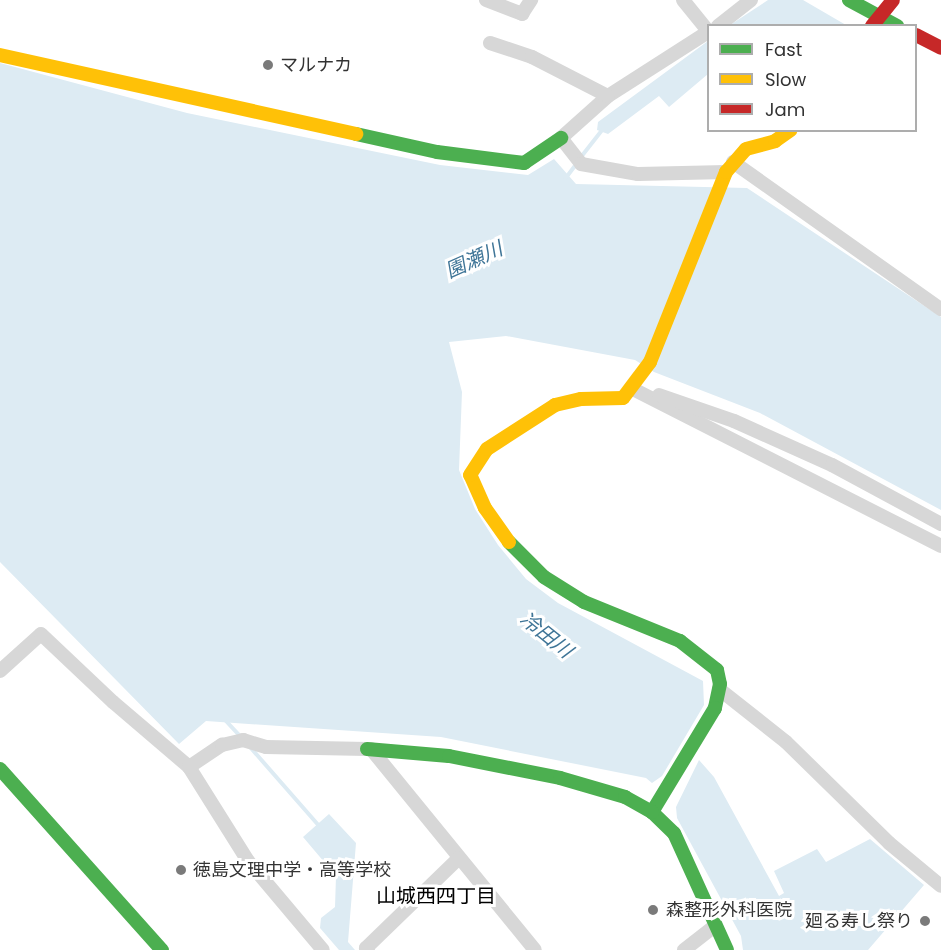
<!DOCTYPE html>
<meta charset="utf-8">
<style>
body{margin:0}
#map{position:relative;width:941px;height:950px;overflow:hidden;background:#fff;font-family:Poppins,"Noto Sans JP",sans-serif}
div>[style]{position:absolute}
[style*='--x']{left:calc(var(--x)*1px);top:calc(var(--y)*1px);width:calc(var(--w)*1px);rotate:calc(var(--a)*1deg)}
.water>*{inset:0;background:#ddebf3}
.stream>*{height:4px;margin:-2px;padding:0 2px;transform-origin:2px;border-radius:2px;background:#ddebf3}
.street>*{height:14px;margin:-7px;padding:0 7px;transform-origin:7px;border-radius:7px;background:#d7d7d7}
.fast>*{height:14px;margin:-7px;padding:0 7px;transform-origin:7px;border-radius:7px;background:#4caf50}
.slow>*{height:14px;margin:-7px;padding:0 7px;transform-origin:7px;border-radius:7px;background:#ffc107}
.jam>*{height:14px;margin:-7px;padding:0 7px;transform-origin:7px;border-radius:7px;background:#c62828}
.dots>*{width:16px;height:16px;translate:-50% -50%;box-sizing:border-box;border:3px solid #fff;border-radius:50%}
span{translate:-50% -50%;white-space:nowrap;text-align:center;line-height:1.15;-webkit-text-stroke:6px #fff;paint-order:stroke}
.poi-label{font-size:18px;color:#333}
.left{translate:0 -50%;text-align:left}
.right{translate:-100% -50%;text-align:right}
.water-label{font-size:20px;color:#3f7597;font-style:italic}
.neighbourhood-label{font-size:20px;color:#000}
.legend{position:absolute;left:707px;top:24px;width:210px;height:108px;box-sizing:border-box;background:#fff;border:2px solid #adadad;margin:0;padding:8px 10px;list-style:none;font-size:18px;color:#333}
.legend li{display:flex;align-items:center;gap:12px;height:30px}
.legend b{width:30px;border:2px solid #adadad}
</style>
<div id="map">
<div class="water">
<i style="clip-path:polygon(768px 0,803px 0,846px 25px,730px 25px)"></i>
<i style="clip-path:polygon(708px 41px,708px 74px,669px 107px,659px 96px,608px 134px,597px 130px,598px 122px)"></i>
<i style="clip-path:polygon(0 63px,187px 113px,440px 165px,528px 175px,554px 159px,576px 184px,747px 188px,941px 317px,941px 510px,760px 413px,654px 372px,635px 360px,506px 336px,449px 342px,462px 392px,459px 470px,475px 509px,498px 545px,526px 579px,558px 603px,703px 681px,704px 705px,662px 776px,652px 783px,646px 778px,441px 737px,206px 721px,179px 744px,0 562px)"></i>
<i style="clip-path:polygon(699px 760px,714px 777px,779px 896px,784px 893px,774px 871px,817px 849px,826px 862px,870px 839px,924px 885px,868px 950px,743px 950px,741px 936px,677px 818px,676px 807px)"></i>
<i style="clip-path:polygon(329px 814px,356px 843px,348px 942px,355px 950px,339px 950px,320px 928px,321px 918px,335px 907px,336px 876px,303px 837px)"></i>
</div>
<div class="stream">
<i style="--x:581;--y:157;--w:34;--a:-52"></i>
<i style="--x:565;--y:179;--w:20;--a:-53"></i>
<i style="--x:226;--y:721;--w:22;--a:47"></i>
<i style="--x:250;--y:747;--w:106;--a:48.8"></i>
</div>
<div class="street">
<i style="--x:486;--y:0;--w:39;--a:21"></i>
<i style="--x:522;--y:14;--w:17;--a:-57"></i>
<i style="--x:683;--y:0;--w:40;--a:51"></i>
<i style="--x:718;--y:26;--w:42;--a:-38.2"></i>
<i style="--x:708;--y:32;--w:119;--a:147.4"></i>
<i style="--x:608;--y:96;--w:63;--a:138.2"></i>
<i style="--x:561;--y:138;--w:33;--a:52"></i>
<i style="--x:581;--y:164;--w:58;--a:10"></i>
<i style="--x:638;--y:174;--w:88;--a:-1.3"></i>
<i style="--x:490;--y:43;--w:44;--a:18.4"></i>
<i style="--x:532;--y:57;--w:85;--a:27.2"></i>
<i style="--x:733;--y:162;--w:255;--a:35.3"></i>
<i style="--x:631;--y:388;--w:348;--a:27"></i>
<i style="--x:659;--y:395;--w:79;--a:19.1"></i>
<i style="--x:734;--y:421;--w:107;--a:24.2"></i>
<i style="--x:832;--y:465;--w:124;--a:28.4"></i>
<i style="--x:0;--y:671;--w:55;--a:-42.1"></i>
<i style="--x:41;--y:634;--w:99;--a:43.4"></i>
<i style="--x:113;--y:702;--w:100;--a:40.5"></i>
<i style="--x:189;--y:767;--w:111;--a:57.9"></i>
<i style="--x:248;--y:861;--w:116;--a:49.9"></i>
<i style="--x:719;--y:689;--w:85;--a:38.3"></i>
<i style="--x:786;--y:742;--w:144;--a:44.4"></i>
<i style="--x:889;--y:843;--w:67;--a:39.6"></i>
<i style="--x:371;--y:749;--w:259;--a:50.8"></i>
<i style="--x:189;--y:767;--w:40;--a:-34"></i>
<i style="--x:222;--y:745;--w:22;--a:-13"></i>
<i style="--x:243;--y:740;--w:24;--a:17"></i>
<i style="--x:266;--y:747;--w:101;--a:1.1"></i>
<i style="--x:368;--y:950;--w:3;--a:-135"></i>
<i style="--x:366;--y:948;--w:129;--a:-44.1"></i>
<i style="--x:684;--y:950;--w:39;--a:-38"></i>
</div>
<div class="fast">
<i style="--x:849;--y:0;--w:55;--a:28.4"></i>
<i style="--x:356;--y:134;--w:83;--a:12.5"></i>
<i style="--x:437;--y:152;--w:88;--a:7.2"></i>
<i style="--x:524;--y:163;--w:45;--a:-34"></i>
<i style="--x:509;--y:542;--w:49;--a:45"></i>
<i style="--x:544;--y:577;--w:47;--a:32"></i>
<i style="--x:584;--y:602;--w:104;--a:22.1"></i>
<i style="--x:680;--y:641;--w:47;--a:38.1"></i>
<i style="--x:717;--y:670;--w:14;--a:78"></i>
<i style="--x:720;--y:684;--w:25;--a:102"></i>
<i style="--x:715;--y:708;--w:122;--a:121.2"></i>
<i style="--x:652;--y:812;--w:30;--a:44"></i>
<i style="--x:674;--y:833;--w:128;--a:65.6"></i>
<i style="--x:367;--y:749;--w:82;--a:4.9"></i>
<i style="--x:449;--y:756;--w:113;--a:11.2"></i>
<i style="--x:560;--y:778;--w:68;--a:16.3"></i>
<i style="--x:625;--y:797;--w:31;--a:29"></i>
<i style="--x:0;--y:769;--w:243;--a:48.2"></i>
</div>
<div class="slow">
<i style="--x:0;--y:55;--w:365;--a:12.5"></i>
<i style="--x:509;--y:542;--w:42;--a:-125.2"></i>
<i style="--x:485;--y:508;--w:36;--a:-114"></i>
<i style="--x:470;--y:475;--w:31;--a:-57"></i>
<i style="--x:487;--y:449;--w:81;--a:-32.9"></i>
<i style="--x:555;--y:405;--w:27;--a:-13"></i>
<i style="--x:581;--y:399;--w:42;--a:-1.4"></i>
<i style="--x:623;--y:398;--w:45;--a:-53.1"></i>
<i style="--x:650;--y:362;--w:205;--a:-68.2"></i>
<i style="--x:726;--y:172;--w:30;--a:-49"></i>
<i style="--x:746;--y:149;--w:30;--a:-15"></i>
<i style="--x:775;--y:141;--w:19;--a:-35"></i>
</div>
<div class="jam">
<i style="--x:872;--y:26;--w:33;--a:-51"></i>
<i style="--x:916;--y:35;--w:28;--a:27"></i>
</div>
<div class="dots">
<i style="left:268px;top:65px;background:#7a7a7a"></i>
<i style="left:181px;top:870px;background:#7a7a7a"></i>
<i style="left:653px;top:910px;background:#7a7a7a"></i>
<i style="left:925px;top:921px;background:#7a7a7a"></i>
</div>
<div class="poi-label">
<span class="left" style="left:280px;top:65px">マルナカ</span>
<span class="left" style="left:193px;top:870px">徳島文理中学・高等学校</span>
<span class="left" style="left:666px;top:910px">森整形外科医院</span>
<span class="right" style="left:913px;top:921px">廻る寿し祭り</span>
</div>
<div class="water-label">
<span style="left:474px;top:260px;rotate:-24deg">園瀬川</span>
<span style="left:546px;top:635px;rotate:39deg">冷田川</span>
</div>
<div class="neighbourhood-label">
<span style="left:436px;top:896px">山城西四丁目</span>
</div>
<ul class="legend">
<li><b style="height:8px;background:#4caf50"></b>Fast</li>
<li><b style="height:8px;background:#ffc107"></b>Slow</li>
<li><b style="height:8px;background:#c62828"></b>Jam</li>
</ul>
</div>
